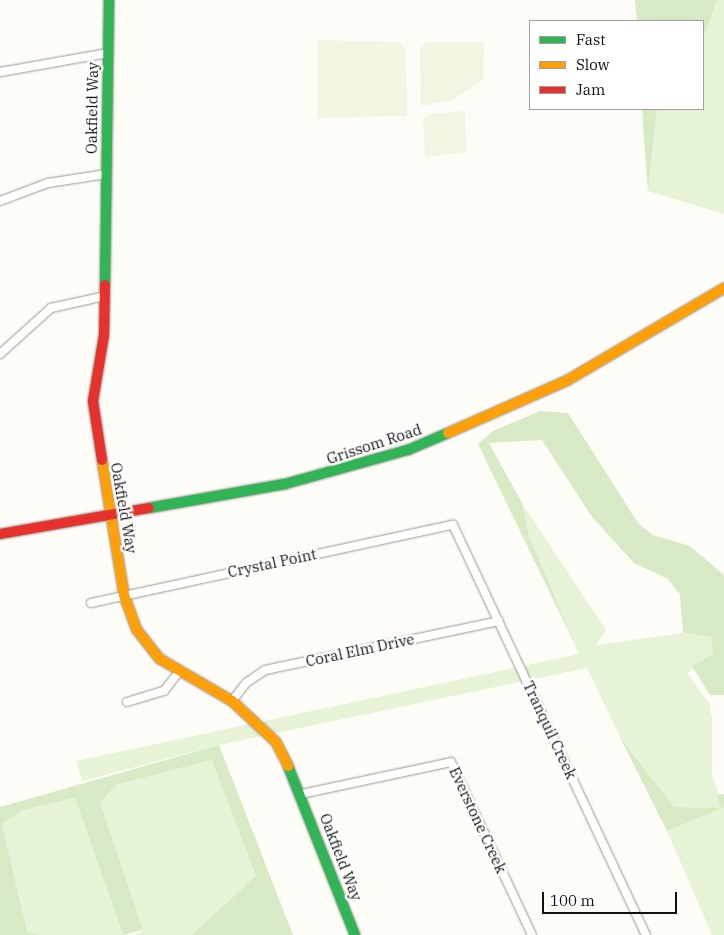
<!DOCTYPE html>
<style>
body{margin:0}
#map{position:relative;width:724px;height:935px;overflow:hidden;background:#fdfcf7;font-family:"IBM Plex Serif",serif}
div>[style]{position:absolute}
[style*='--x']{left:calc(var(--x)*1px);top:calc(var(--y)*1px);width:calc(var(--w)*1px);rotate:calc(var(--a)*1deg)}
.green>*{inset:0;background:#e7f3d7}
.forest>*{inset:0;background:#d8eac5}
.pitch>*{inset:0;background:#f0f6e1}
.roads{filter:drop-shadow(0 0 1px #979795) drop-shadow(0 0 1px #979795)}
.street>*{height:8px;margin:-4px;padding:0 4px;transform-origin:4px;border-radius:4px;background:#fffffe}
.fast>*{height:10px;margin:-5px;padding:0 5px;transform-origin:5px;border-radius:5px;background:#30b455}
.slow>*{height:10px;margin:-5px;padding:0 5px;transform-origin:5px;border-radius:5px;background:#ff9f0a}
.jam>*{height:10px;margin:-5px;padding:0 5px;transform-origin:5px;border-radius:5px;background:#e5322d}
span{translate:-50% -50%;white-space:nowrap;text-align:center;line-height:1.15;-webkit-text-stroke:5px #fff;paint-order:stroke}
.street-label{font-size:15px;color:#111}
.legend{position:absolute;left:529px;top:20px;width:175px;height:90px;box-sizing:border-box;background:#fff;border:1px solid #a0a0a0;margin:0;padding:6px 9px;list-style:none;font-size:15px;color:#111}
.legend li{display:flex;align-items:center;gap:10px;height:25px}
.legend b{width:25px;border:1px solid #a0a0a0}
.scale{position:absolute;left:542px;top:892px;width:135px;height:22px;box-sizing:border-box;border:2px solid #111;border-top:0;padding-left:6px;font-size:15px;line-height:18px;white-space:nowrap;color:#111;-webkit-text-stroke:4px #fff;paint-order:stroke}
</style>
<div id="map">
<div class="green">
<i style="clip-path:polygon(717px 0,724px 0,724px 214px,648px 191px,657px 109px,703px 109px,703px 39px)"></i>
<i style="clip-path:polygon(522px 503px,606px 630px,596px 645px,683px 633px,711px 637px,713px 654px,687px 673px,709px 703px,712px 718px,712px 775px,724px 807px,724px 935px,712px 935px,667px 831px,719px 808px,674px 807px,620px 737px,587px 668px,219px 745px,82px 781px,76px 761px,579px 654px,529px 536px)"></i>
<i style="clip-path:polygon(213px 760px,256px 876px,191px 935px,134px 935px,143px 931px,100px 803px,116px 785px)"></i>
<i style="clip-path:polygon(75px 798px,123px 935px,39px 935px,27px 931px,2px 824px,23px 810px)"></i>
</div>
<div class="forest">
<i style="clip-path:polygon(635px 0,717px 0,703px 39px,703px 21px,637px 21px)"></i>
<i style="clip-path:polygon(642px 109px,657px 109px,648px 191px,645px 154px)"></i>
<i style="clip-path:polygon(540px 411px,568px 413px,638px 523px,653px 535px,690px 546px,724px 575px,724px 695px,710px 695px,692px 666px,713px 654px,711px 637px,683px 633px,680px 595px,668px 579px,634px 563px,592px 517px,542px 440px,489px 443px,522px 503px,529px 536px,577px 649px,478px 444px,493px 431px)"></i>
<i style="clip-path:polygon(620px 737px,674px 807px,720px 808px,717px 795px,724px 794px,724px 807px,667px 831px)"></i>
<i style="clip-path:polygon(219px 745px,293px 935px,191px 935px,256px 876px,212px 760px,116px 785px,100px 803px,143px 930px,123px 935px,75px 798px,23px 810px,2px 824px,27px 931px,39px 935px,0 935px,0 807px)"></i>
</div>
<div class="pitch">
<i style="clip-path:polygon(318px 40px,400px 42px,406px 49px,407px 116px,318px 118px)"></i>
<i style="clip-path:polygon(427px 42px,484px 42px,483px 80px,453px 100px,421px 106px,420px 47px)"></i>
<i style="clip-path:polygon(465px 111px,466px 152px,425px 157px,423px 120px,429px 114px)"></i>
</div>
<div class="roads">
<div class="street">
<i style="--x:0;--y:72;--w:110;--a:-10"></i>
<i style="--x:0;--y:201;--w:51;--a:-20.6"></i>
<i style="--x:48;--y:183;--w:59;--a:-8.8"></i>
<i style="--x:0;--y:354;--w:69;--a:-42"></i>
<i style="--x:51;--y:308;--w:55;--a:-12.5"></i>
<i style="--x:91;--y:603;--w:370;--a:-12.2"></i>
<i style="--x:453;--y:525;--w:453;--a:64.8"></i>
<i style="--x:232;--y:701;--w:23;--a:-52"></i>
<i style="--x:246;--y:683;--w:23;--a:-34"></i>
<i style="--x:265;--y:670;--w:239;--a:-11.8"></i>
<i style="--x:127;--y:702;--w:39;--a:-17"></i>
<i style="--x:164;--y:691;--w:23;--a:-52"></i>
<i style="--x:301;--y:794;--w:153;--a:-12"></i>
<i style="--x:451;--y:762;--w:191;--a:64.9"></i>
</div>
<div class="fast">
<i style="--x:105;--y:285;--w:285;--a:-89.2"></i>
<i style="--x:149;--y:508;--w:138;--a:-10"></i>
<i style="--x:285;--y:484;--w:128;--a:-15.5"></i>
<i style="--x:408;--y:450;--w:43;--a:-23"></i>
<i style="--x:288;--y:766;--w:182;--a:68.4"></i>
</div>
<div class="slow">
<i style="--x:448;--y:433;--w:131;--a:-23.8"></i>
<i style="--x:568;--y:380;--w:181;--a:-30.5"></i>
<i style="--x:102;--y:460;--w:137;--a:80.7"></i>
<i style="--x:124;--y:595;--w:37;--a:70"></i>
<i style="--x:137;--y:630;--w:37;--a:52"></i>
<i style="--x:160;--y:659;--w:83;--a:30.3"></i>
<i style="--x:232;--y:701;--w:60;--a:43"></i>
<i style="--x:276;--y:742;--w:27;--a:63"></i>
</div>
<div class="jam">
<i style="--x:102;--y:460;--w:60;--a:-98.7"></i>
<i style="--x:93;--y:401;--w:67;--a:-80.5"></i>
<i style="--x:104;--y:335;--w:50;--a:-88.9"></i>
<i style="--x:0;--y:534;--w:151;--a:-9.9"></i>
</div>
</div>
<div class="street-label">
<span style="left:92px;top:108px;rotate:-89deg">Oakfield Way</span>
<span style="left:374px;top:444px;rotate:-18deg">Grissom Road</span>
<span style="left:124px;top:508px;rotate:80deg">Oakfield Way</span>
<span style="left:272px;top:563px;rotate:-12deg">Crystal Point</span>
<span style="left:360px;top:650px;rotate:-12deg">Coral Elm Drive</span>
<span style="left:550px;top:730px;rotate:65deg">Tranquil Creek</span>
<span style="left:478px;top:820px;rotate:65deg">Everstone Creek</span>
<span style="left:341px;top:857px;rotate:69deg">Oakfield Way</span>
</div>
<ul class="legend">
<li><b style="height:6px;background:#30b455"></b>Fast</li>
<li><b style="height:6px;background:#ff9f0a"></b>Slow</li>
<li><b style="height:6px;background:#e5322d"></b>Jam</li>
</ul>
<div class="scale">100 m</div>
</div>
